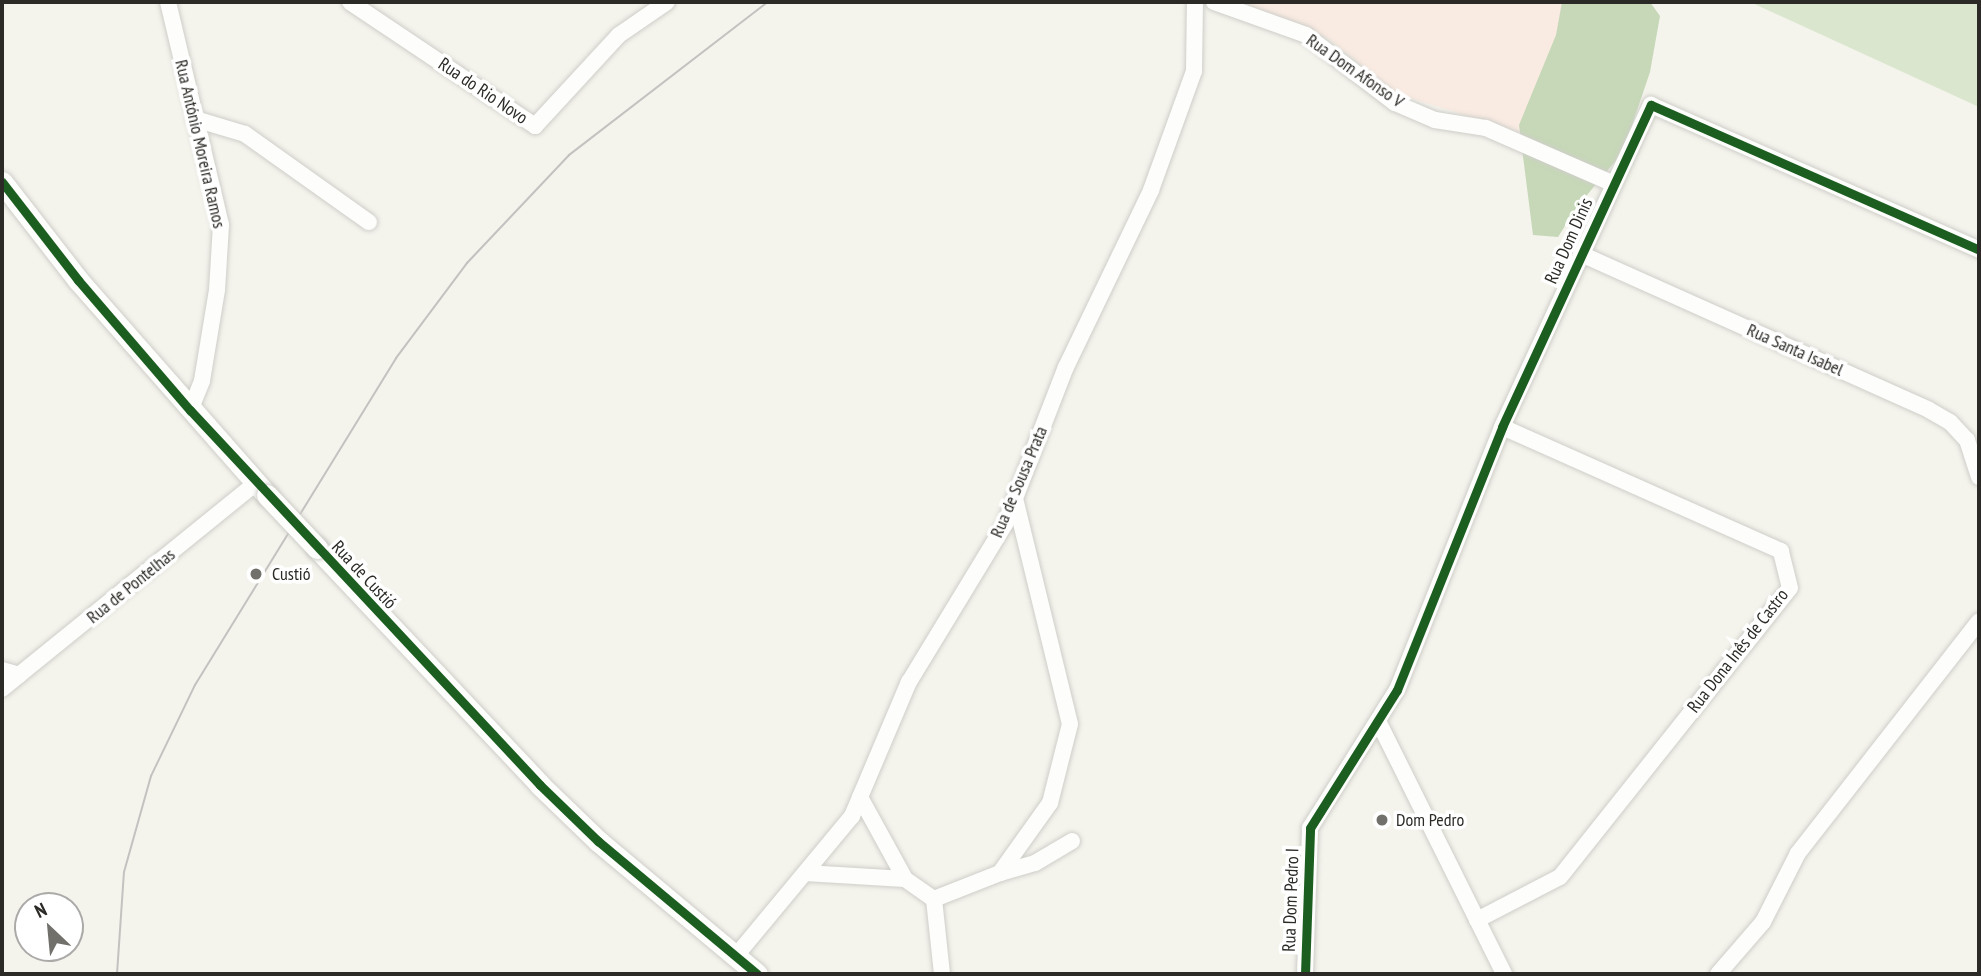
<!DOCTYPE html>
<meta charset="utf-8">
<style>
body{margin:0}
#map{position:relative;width:1981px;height:976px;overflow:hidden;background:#f4f3ec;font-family:"PT Sans Narrow",sans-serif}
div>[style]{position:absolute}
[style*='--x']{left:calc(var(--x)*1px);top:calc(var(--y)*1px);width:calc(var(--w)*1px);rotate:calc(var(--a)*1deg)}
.industrial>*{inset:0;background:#f9ebe2}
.green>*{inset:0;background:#dae7ce}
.forest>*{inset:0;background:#c6d8b7}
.roads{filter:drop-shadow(0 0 2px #cfcec9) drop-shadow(0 0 2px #cfcec9)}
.minor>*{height:16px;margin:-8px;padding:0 8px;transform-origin:8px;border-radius:8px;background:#fdfdfc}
.secondary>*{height:21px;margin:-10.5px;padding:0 10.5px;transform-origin:10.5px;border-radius:10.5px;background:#fdfdfc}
.tram>*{height:2px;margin:-1px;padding:0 1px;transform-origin:1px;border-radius:1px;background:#c3c2c0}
.bridges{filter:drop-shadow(0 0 2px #cfcec9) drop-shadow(0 0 2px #cfcec9)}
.secondary-bridge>*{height:21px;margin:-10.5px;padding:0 10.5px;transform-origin:10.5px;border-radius:10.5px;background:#fdfdfc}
.cycleway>*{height:9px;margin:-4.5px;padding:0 4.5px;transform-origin:4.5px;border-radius:4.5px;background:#1b5e20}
.dots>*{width:19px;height:19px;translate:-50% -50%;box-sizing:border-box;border:4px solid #fff;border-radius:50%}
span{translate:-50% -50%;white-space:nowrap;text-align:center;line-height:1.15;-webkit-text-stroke:7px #fff;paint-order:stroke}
.street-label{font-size:18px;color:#2c2a26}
.poi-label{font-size:18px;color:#2c2a26}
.left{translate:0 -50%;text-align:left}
.frame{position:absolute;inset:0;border:4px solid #2c2a26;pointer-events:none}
.north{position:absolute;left:14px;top:892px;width:70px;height:70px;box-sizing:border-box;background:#fff;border:2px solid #abaaa8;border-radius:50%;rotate:334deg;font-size:19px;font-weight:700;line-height:28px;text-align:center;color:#2c2a26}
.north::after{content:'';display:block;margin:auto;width:24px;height:32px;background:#72706b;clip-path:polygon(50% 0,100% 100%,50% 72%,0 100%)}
</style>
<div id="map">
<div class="industrial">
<i style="clip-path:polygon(1242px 2px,1644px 2px,1607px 159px,1397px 94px,1329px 39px)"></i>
</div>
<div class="green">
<i style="clip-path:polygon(1750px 2px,1979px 2px,1979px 107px)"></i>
</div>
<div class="forest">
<i style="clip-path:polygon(1562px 2px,1650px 2px,1660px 16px,1650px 72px,1623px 152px,1577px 207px,1558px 237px,1533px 235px,1519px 125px,1556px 35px)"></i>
</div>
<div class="roads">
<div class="minor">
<i style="--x:168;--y:2;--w:229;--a:76.6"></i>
<i style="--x:221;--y:225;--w:65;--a:93.5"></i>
<i style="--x:217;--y:290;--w:92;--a:99.4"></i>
<i style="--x:202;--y:381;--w:31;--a:112"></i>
<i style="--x:350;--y:2;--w:223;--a:33.8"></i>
<i style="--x:535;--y:126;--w:124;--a:-47.3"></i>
<i style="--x:619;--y:35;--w:58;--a:-34.5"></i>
<i style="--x:1214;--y:2;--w:98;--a:19.7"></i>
<i style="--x:1306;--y:35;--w:112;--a:37.4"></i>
<i style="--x:1395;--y:103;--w:43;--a:23"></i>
<i style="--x:1435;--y:120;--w:52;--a:8.9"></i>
<i style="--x:1486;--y:128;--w:137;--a:23.6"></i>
<i style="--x:195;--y:119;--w:52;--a:16.7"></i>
<i style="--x:245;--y:134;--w:152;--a:35.4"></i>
<i style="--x:1581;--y:254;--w:381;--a:24.1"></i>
<i style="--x:1929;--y:410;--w:24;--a:30"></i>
<i style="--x:1950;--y:422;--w:25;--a:47"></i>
<i style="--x:1967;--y:440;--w:39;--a:72"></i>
<i style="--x:2;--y:670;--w:18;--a:16"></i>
<i style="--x:19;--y:675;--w:305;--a:-39"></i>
<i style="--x:2;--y:689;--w:22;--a:-39"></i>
<i style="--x:1378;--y:721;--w:283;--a:63.5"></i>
<i style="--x:860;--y:797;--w:94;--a:61.2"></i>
<i style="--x:905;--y:879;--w:35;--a:35"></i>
<i style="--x:805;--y:873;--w:100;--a:3.4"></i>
<i style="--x:1000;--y:873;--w:36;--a:-16"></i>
<i style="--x:1035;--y:863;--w:43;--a:-30.7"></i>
<i style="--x:1477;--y:920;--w:93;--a:-27.4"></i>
<i style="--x:1560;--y:877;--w:369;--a:-51.5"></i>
<i style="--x:1790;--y:588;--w:38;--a:-104"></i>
<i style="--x:1781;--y:551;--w:305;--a:-156"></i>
<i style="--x:735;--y:957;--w:183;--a:-50.3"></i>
<i style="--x:852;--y:816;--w:146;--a:-67"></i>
<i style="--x:909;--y:682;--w:185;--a:-58.7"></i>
<i style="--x:1005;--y:524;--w:168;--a:-68.8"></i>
<i style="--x:1066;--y:367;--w:196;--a:-64.3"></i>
<i style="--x:1151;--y:190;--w:127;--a:-70.1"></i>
<i style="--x:1194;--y:71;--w:69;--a:-89.2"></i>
<i style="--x:942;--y:974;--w:75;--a:-96.1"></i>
<i style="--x:934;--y:899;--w:71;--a:-21.5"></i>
<i style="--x:1000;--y:873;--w:86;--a:-54.5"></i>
<i style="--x:1050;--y:803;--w:81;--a:-75.8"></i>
<i style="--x:1070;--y:724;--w:232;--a:-103.7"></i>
<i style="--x:1305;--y:974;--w:146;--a:-88"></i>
<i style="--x:1310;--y:828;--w:163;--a:-57.8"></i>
<i style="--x:1397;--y:690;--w:283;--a:-68.2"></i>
<i style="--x:1502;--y:427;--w:355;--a:-65.2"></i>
<i style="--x:1651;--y:105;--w:359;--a:23.8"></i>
<i style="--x:1718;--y:974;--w:69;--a:-49.1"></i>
<i style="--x:1763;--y:922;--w:77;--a:-63.1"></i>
<i style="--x:1798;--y:853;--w:294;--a:-52"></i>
</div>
<div class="secondary">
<i style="--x:2;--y:182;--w:124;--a:52.2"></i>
<i style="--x:78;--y:280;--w:286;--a:48.7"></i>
<i style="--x:317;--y:548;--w:325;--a:46.7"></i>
<i style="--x:540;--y:785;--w:81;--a:44"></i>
<i style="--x:598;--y:841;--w:207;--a:39.9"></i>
</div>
</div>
<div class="tram">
<i style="--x:117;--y:974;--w:102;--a:-86.1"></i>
<i style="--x:124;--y:872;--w:100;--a:-74.3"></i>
<i style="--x:151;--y:776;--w:101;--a:-64.2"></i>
<i style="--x:195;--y:685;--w:384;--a:-58.4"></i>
<i style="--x:396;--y:358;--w:119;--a:-53.2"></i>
<i style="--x:467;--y:263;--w:149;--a:-46.6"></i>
<i style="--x:569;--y:155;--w:251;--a:-37.6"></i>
</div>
<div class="bridges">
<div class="secondary-bridge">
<i style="--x:267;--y:495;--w:73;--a:46.7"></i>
</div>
</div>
<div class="cycleway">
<i style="--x:2;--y:182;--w:124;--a:52.2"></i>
<i style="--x:78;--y:280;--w:172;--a:49.3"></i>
<i style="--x:190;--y:410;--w:513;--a:46.97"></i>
<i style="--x:540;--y:785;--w:81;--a:44"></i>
<i style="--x:598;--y:841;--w:207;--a:39.9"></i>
<i style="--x:1305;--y:974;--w:146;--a:-88"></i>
<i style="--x:1310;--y:828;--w:163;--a:-57.8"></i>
<i style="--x:1397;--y:690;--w:283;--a:-68.2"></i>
<i style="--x:1502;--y:427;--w:355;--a:-65.2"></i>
<i style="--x:1651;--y:105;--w:359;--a:23.8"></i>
</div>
<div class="dots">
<i style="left:256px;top:574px;background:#72706b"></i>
<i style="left:1382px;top:820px;background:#72706b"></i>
</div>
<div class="street-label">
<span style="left:1355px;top:71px;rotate:35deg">Rua Dom Afonso V</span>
<span style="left:483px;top:91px;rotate:34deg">Rua do Rio Novo</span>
<span style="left:200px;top:144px;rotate:77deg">Rua António Moreira Ramos</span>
<span style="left:1569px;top:241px;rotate:-66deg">Rua Dom Dinis</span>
<span style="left:1795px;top:350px;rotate:24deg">Rua Santa Isabel</span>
<span style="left:1019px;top:482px;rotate:-67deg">Rua de Sousa Prata</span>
<span style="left:364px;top:575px;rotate:47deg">Rua de Custió</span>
<span style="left:131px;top:586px;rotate:-39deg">Rua de Pontelhas</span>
<span style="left:1738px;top:651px;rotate:-52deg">Rua Dona Inês de Castro</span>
<span style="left:1291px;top:900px;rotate:-88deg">Rua Dom Pedro I</span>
</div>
<div class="poi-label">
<span class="left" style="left:272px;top:574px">Custió</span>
<span class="left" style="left:1396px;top:820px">Dom Pedro</span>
</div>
<div class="frame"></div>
<div class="north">N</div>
</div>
